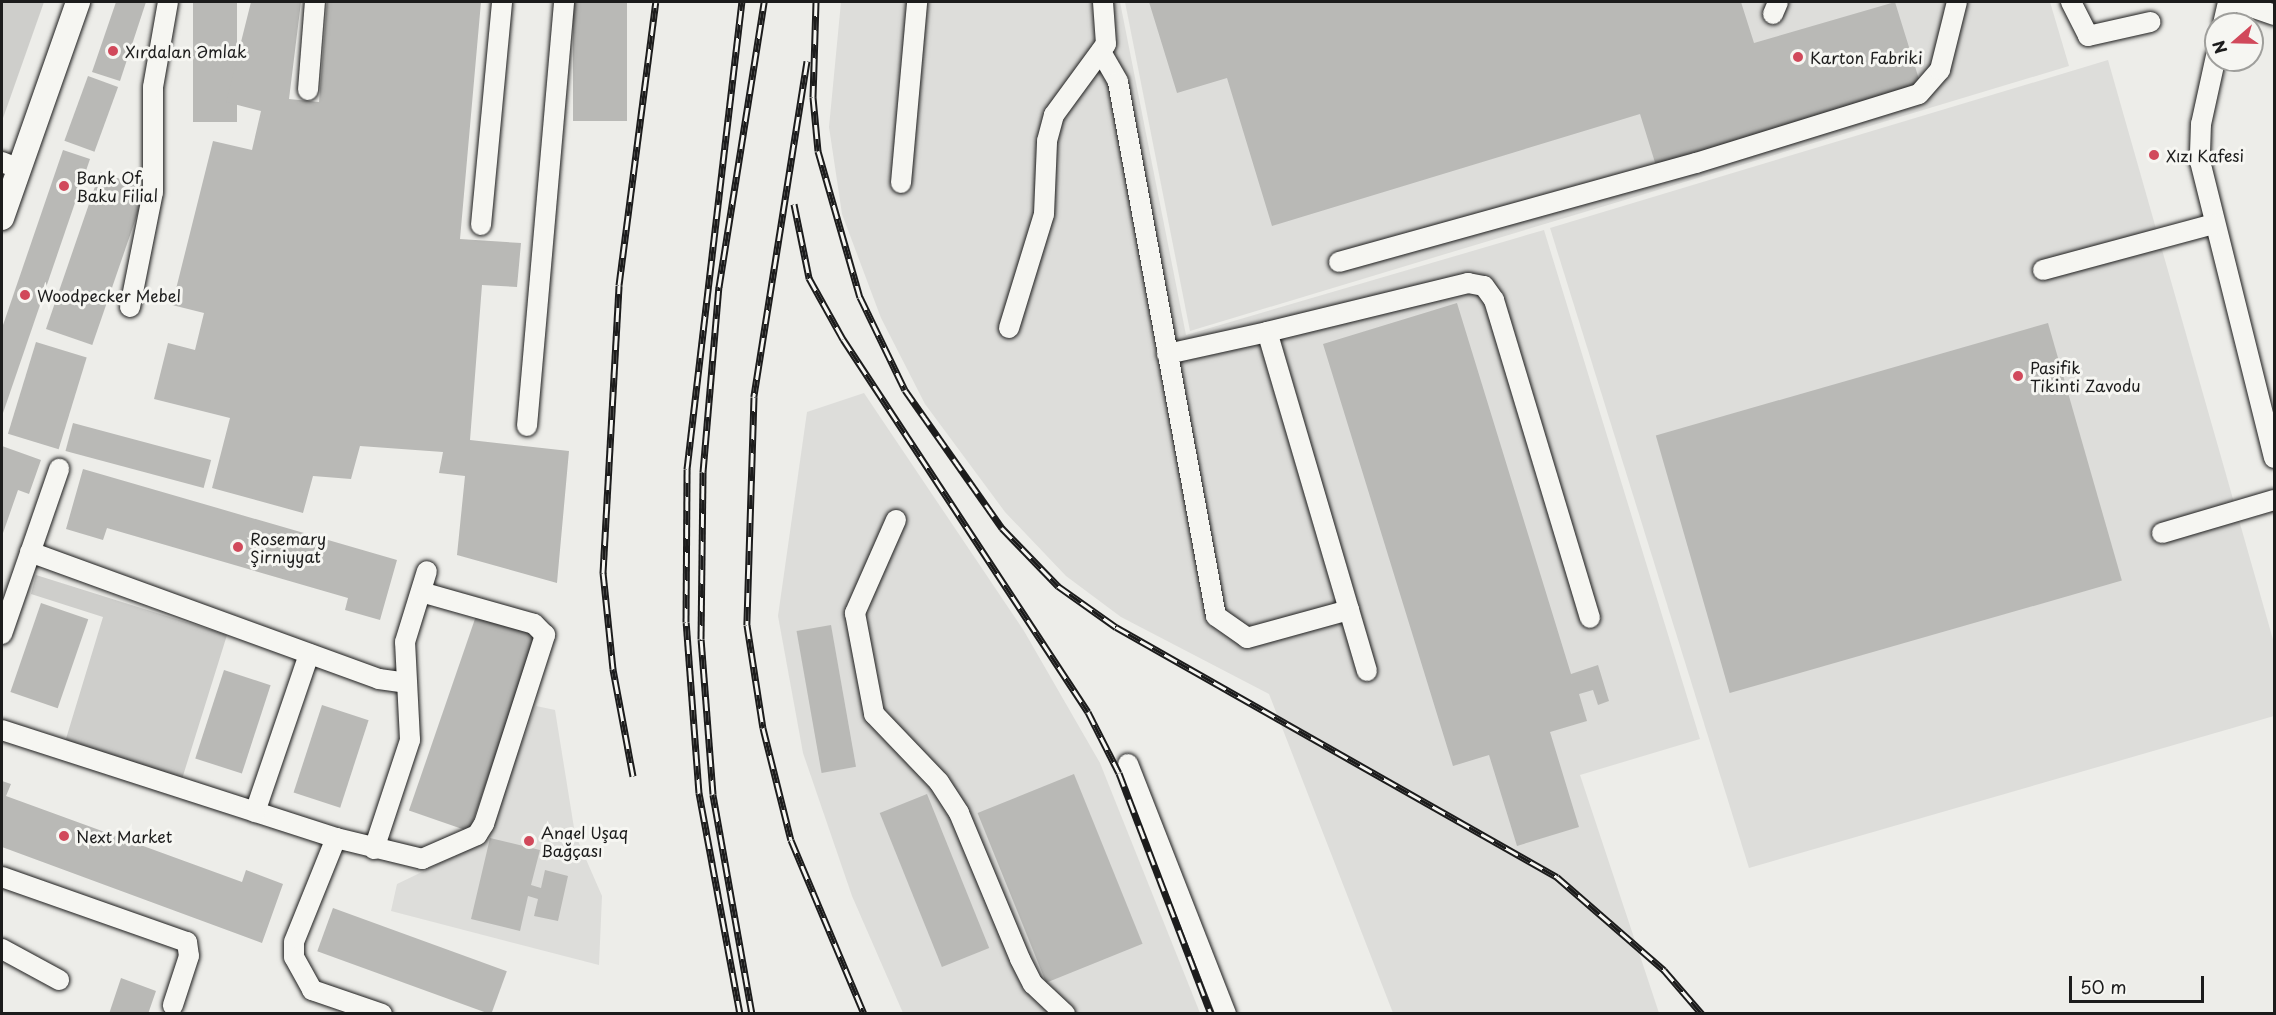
<!DOCTYPE html>
<meta charset="utf-8">
<style>
body{margin:0}
#map{position:relative;width:2276px;height:1015px;overflow:hidden;background:#edede9;font-family:"Playpen Sans",sans-serif}
div>[style]{position:absolute}
[style*='--x']{left:calc(var(--x)*1px);top:calc(var(--y)*1px);width:calc(var(--w)*1px);rotate:calc(var(--a)*1deg)}
.built>*{inset:0;background:#ddddda}
.green>*{inset:0;background:#cececb}
.building>*{inset:0;background:#b9b9b6;transform-origin:0 0}
.roads{filter:drop-shadow(0 0 2px #1c1c1c) drop-shadow(0 0 2px #1c1c1c)}
.minor>*{height:20px;margin:-10px;padding:0 10px;transform-origin:10px;border-radius:10px;background:#f6f6f2}
.major>*{height:24px;margin:-12px;padding:0 12px;transform-origin:12px;border-radius:12px;background:#f6f6f2}
.rail>*{height:7px;margin-top:-3.5px;transform-origin:0;background:repeating-linear-gradient(90deg,#f6f6f2 0 14px,#1c1c1c 0 28px);box-sizing:border-box;border-block:2px solid #1c1c1c}
.dots>*{width:16px;height:16px;translate:-50% -50%;box-sizing:border-box;border:3px solid #f6f6f2;border-radius:50%}
span{translate:-50% -50%;white-space:nowrap;text-align:center;line-height:1.15;-webkit-text-stroke:6px #f6f6f2;paint-order:stroke}
.poi-label{font-size:16px;color:#1c1c1c}
.left{translate:0 -50%;text-align:left}
.frame{position:absolute;inset:0;border:3px solid #1c1c1c;pointer-events:none}
.north{position:absolute;left:2204px;top:12px;width:60px;height:60px;box-sizing:border-box;background:#f6f6f2;border:2px solid #9f9f9c;border-radius:50%;rotate:250deg;font-size:16px;font-weight:700;line-height:24px;text-align:center;color:#1c1c1c}
.north::after{content:'';display:block;margin:auto;width:21px;height:27px;background:#d1495b;clip-path:polygon(50% 0,100% 100%,50% 72%,0 100%)}
.scale{position:absolute;left:2069px;top:976px;width:135px;height:27px;box-sizing:border-box;border:3px solid #1c1c1c;border-top:0;padding-left:8px;font-size:18px;line-height:21px;white-space:nowrap;color:#1c1c1c;-webkit-text-stroke:4px #f6f6f2;paint-order:stroke}
</style>
<div id="map">
<div class="built">
<i style="clip-path:polygon(841px 2px,1120px 2px,1186px 335px,1544px 230px,1700px 739px,1580px 775px,1659px 1013px,1393px 1013px,1269px 694px,1121px 617px,1066px 576px,1005px 512px,925px 404px,881px 318px,842px 214px,829px 127px)"></i>
<i style="clip-path:polygon(1125px 2px,2050px 2px,2069px 66px,1190px 331px)"></i>
<i style="clip-path:polygon(2108px 60px,2274px 643px,2274px 716px,1749px 868px,1550px 228px)"></i>
<i style="clip-path:polygon(864px 393px,1024px 631px,1100px 763px,1200px 1013px,903px 1013px,852px 896px,803px 753px,778px 616px,807px 412px)"></i>
<i style="clip-path:polygon(536px 706px,555px 710px,575px 834px,602px 896px,599px 965px,391px 911px,397px 884px,472px 848px,487px 834px)"></i>
</div>
<div class="green">
<i style="clip-path:polygon(2px 2px,44px 2px,2px 121px)"></i>
<i style="clip-path:polygon(36px 575px,227px 635px,182px 779px,65px 742px,103px 617px,31px 594px)"></i>
</div>
<div class="building">
<i style="clip-path:polygon(116px 2px,146px 2px,120px 81px,92px 72px)"></i>
<i style="left:193px;top:2px;width:44px;height:120px"></i>
<i style="clip-path:polygon(251px 2px,301px 2px,289px 99px,319px 102px,327px 2px,481px 2px,460px 239px,521px 243px,517px 287px,482px 285px,470px 440px,569px 451px,557px 583px,457px 555px,465px 476px,439px 473px,443px 452px,360px 446px,351px 479px,313px 476px,303px 513px,212px 488px,230px 418px,154px 399px,168px 343px,195px 350px,204px 313px,172px 305px,213px 141px,252px 150px,261px 111px,226px 102px)"></i>
<i style="left:573px;top:2px;width:54px;height:119px"></i>
<i style="clip-path:polygon(1149px 2px,1741px 2px,1754px 43px,1895px 2px,1922px 89px,1657px 169px,1640px 114px,1272px 226px,1227px 78px,1177px 93px)"></i>
<i style="left:88px;top:76px;width:32px;height:69px;rotate:20deg"></i>
<i style="clip-path:polygon(63px 150px,90px 159px,2px 416px,2px 328px)"></i>
<i style="left:100px;top:172px;width:49px;height:166px;rotate:19deg"></i>
<i style="clip-path:polygon(1457px 303px,1571px 674px,1598px 665px,1609px 701px,1598px 705px,1593px 690px,1579px 694px,1587px 721px,1550px 732px,1579px 827px,1517px 846px,1489px 755px,1453px 766px,1323px 344px)"></i>
<i style="left:2048px;top:323px;width:268px;height:408px;rotate:74deg"></i>
<i style="left:36px;top:342px;width:53px;height:96px;rotate:17deg"></i>
<i style="left:73px;top:423px;width:143px;height:29px;rotate:15deg"></i>
<i style="clip-path:polygon(2px 446px,41px 460px,29px 494px,18px 490px,2px 536px)"></i>
<i style="clip-path:polygon(83px 469px,397px 560px,380px 620px,345px 610px,348px 598px,107px 528px,103px 540px,66px 529px)"></i>
<i style="left:41px;top:603px;width:50px;height:94px;rotate:19deg"></i>
<i style="left:477px;top:613px;width:64px;height:209px;rotate:19deg"></i>
<i style="left:831px;top:625px;width:144px;height:35px;rotate:80deg"></i>
<i style="left:224px;top:670px;width:49px;height:93px;rotate:18deg"></i>
<i style="left:322px;top:705px;width:49px;height:92px;rotate:18deg"></i>
<i style="left:1074px;top:774px;width:183px;height:104px;rotate:68deg"></i>
<i style="clip-path:polygon(2px 781px,11px 784px,6px 796px,242px 882px,246px 870px,283px 884px,262px 943px,2px 847px)"></i>
<i style="left:927px;top:794px;width:166px;height:51px;rotate:68deg"></i>
<i style="clip-path:polygon(490px 838px,540px 850px,531px 885px,541px 888px,545px 870px,568px 876px,558px 921px,534px 916px,538px 899px,528px 896px,520px 931px,471px 919px)"></i>
<i style="left:333px;top:908px;width:185px;height:46px;rotate:20deg"></i>
<i style="clip-path:polygon(121px 978px,156px 991px,148px 1014px,109px 1014px)"></i>
</div>
<div class="roads">
<div class="minor">
<i style="--x:2071;--y:2;--w:38;--a:63"></i>
<i style="--x:2088;--y:36;--w:64;--a:-12.7"></i>
<i style="--x:2237;--y:2;--w:39;--a:19"></i>
<i style="--x:1773;--y:14;--w:13;--a:-67"></i>
<i style="--x:2223;--y:24;--w:23;--a:-77"></i>
<i style="--x:1101;--y:52;--w:34;--a:60"></i>
<i style="--x:1118;--y:82;--w:543;--a:79.6"></i>
<i style="--x:1216;--y:616;--w:38;--a:35"></i>
<i style="--x:1247;--y:638;--w:106;--a:-15.4"></i>
<i style="--x:2216;--y:56;--w:70;--a:102.4"></i>
<i style="--x:2201;--y:124;--w:37;--a:92"></i>
<i style="--x:2200;--y:161;--w:306;--a:76"></i>
<i style="--x:308;--y:90;--w:88;--a:-85.5"></i>
<i style="--x:2;--y:162;--w:18;--a:22"></i>
<i style="--x:901;--y:183;--w:182;--a:-84.9"></i>
<i style="--x:481;--y:225;--w:224;--a:-84.6"></i>
<i style="--x:1339;--y:262;--w:370;--a:-15.5"></i>
<i style="--x:1696;--y:163;--w:233;--a:-17.2"></i>
<i style="--x:1919;--y:94;--w:32;--a:-49"></i>
<i style="--x:1940;--y:70;--w:70;--a:-76"></i>
<i style="--x:2043;--y:270;--w:177;--a:-15.1"></i>
<i style="--x:130;--y:307;--w:117;--a:-78.7"></i>
<i style="--x:153;--y:192;--w:105;--a:-90"></i>
<i style="--x:153;--y:87;--w:86;--a:-80"></i>
<i style="--x:1009;--y:328;--w:119;--a:-72.9"></i>
<i style="--x:1044;--y:214;--w:73;--a:-87.6"></i>
<i style="--x:1047;--y:141;--w:27;--a:-75"></i>
<i style="--x:1054;--y:115;--w:88;--a:-53.8"></i>
<i style="--x:1106;--y:44;--w:42;--a:-94.1"></i>
<i style="--x:1167;--y:354;--w:102;--a:-12.4"></i>
<i style="--x:527;--y:426;--w:426;--a:-85"></i>
<i style="--x:896;--y:520;--w:102;--a:113.8"></i>
<i style="--x:855;--y:613;--w:103;--a:79.3"></i>
<i style="--x:874;--y:714;--w:94;--a:46.3"></i>
<i style="--x:939;--y:782;--w:37;--a:57"></i>
<i style="--x:959;--y:813;--w:158;--a:67.3"></i>
<i style="--x:1020;--y:959;--w:28;--a:63"></i>
<i style="--x:1033;--y:984;--w:44;--a:43.2"></i>
<i style="--x:2162;--y:533;--w:117;--a:-16.4"></i>
<i style="--x:30;--y:552;--w:371;--a:20"></i>
<i style="--x:379;--y:679;--w:27;--a:8"></i>
<i style="--x:2;--y:634;--w:175;--a:-70.9"></i>
<i style="--x:1367;--y:671;--w:353;--a:-106.4"></i>
<i style="--x:1267;--y:332;--w:207;--a:-13.7"></i>
<i style="--x:1468;--y:283;--w:16;--a:11"></i>
<i style="--x:1484;--y:286;--w:17;--a:54"></i>
<i style="--x:1494;--y:300;--w:332;--a:73.2"></i>
<i style="--x:2;--y:730;--w:351;--a:17.9"></i>
<i style="--x:336;--y:838;--w:89;--a:13.7"></i>
<i style="--x:422;--y:859;--w:60;--a:-23.6"></i>
<i style="--x:477;--y:835;--w:13;--a:-58"></i>
<i style="--x:484;--y:824;--w:199;--a:-72.1"></i>
<i style="--x:545;--y:635;--w:16;--a:-135"></i>
<i style="--x:534;--y:624;--w:117;--a:-164.2"></i>
<i style="--x:1128;--y:764;--w:269;--a:68.6"></i>
<i style="--x:255;--y:812;--w:167;--a:-71.1"></i>
<i style="--x:336;--y:838;--w:112;--a:112"></i>
<i style="--x:294;--y:942;--w:15;--a:90"></i>
<i style="--x:294;--y:957;--w:38;--a:61"></i>
<i style="--x:312;--y:990;--w:74;--a:18.9"></i>
<i style="--x:374;--y:849;--w:115;--a:-71.7"></i>
<i style="--x:410;--y:740;--w:98;--a:-92.9"></i>
<i style="--x:405;--y:642;--w:74;--a:-72.8"></i>
<i style="--x:2;--y:877;--w:196;--a:19.4"></i>
<i style="--x:187;--y:942;--w:14;--a:82"></i>
<i style="--x:189;--y:956;--w:52;--a:108.1"></i>
<i style="--x:2;--y:949;--w:65;--a:28.5"></i>
</div>
<div class="major">
<i style="--x:2;--y:218;--w:229;--a:-70.6"></i>
</div>
</div>
<div class="rail">
<i style="--x:816;--y:2;--w:95;--a:91.8"></i>
<i style="--x:813;--y:97;--w:54;--a:84.7"></i>
<i style="--x:818;--y:151;--w:152;--a:74"></i>
<i style="--x:860;--y:297;--w:103;--a:64.2"></i>
<i style="--x:905;--y:390;--w:169;--a:54.9"></i>
<i style="--x:1002;--y:528;--w:81;--a:46"></i>
<i style="--x:1058;--y:586;--w:71;--a:35.3"></i>
<i style="--x:1116;--y:627;--w:507;--a:29.55"></i>
<i style="--x:1557;--y:877;--w:142;--a:41"></i>
<i style="--x:1664;--y:970;--w:58;--a:49.2"></i>
<i style="--x:807;--y:61;--w:340;--a:99"></i>
<i style="--x:754;--y:397;--w:228;--a:91.8"></i>
<i style="--x:747;--y:625;--w:104;--a:81.2"></i>
<i style="--x:763;--y:728;--w:115;--a:76"></i>
<i style="--x:791;--y:840;--w:189;--a:67.2"></i>
<i style="--x:794;--y:204;--w:76;--a:78.5"></i>
<i style="--x:809;--y:278;--w:70;--a:60.9"></i>
<i style="--x:843;--y:339;--w:446;--a:56.7"></i>
<i style="--x:1088;--y:712;--w:68;--a:63.1"></i>
<i style="--x:1119;--y:773;--w:258;--a:69.1"></i>
<i style="--x:633;--y:776;--w:109;--a:-100.6"></i>
<i style="--x:613;--y:669;--w:97;--a:-95.9"></i>
<i style="--x:603;--y:573;--w:288;--a:-86.8"></i>
<i style="--x:619;--y:285;--w:285;--a:-82.6"></i>
<i style="--x:740;--y:1014;--w:225;--a:-100.5"></i>
<i style="--x:699;--y:793;--w:171;--a:-94.3"></i>
<i style="--x:686;--y:622;--w:153;--a:-89.6"></i>
<i style="--x:687;--y:469;--w:470;--a:-83.3"></i>
<i style="--x:752;--y:1014;--w:223;--a:-100.1"></i>
<i style="--x:713;--y:794;--w:155;--a:-94.4"></i>
<i style="--x:701;--y:639;--w:167;--a:-89.3"></i>
<i style="--x:703;--y:472;--w:186;--a:-85.1"></i>
<i style="--x:719;--y:287;--w:289;--a:-81"></i>
</div>
<div class="dots">
<i style="left:113px;top:51px;background:#d1495b"></i>
<i style="left:1798px;top:57px;background:#d1495b"></i>
<i style="left:2154px;top:155px;background:#d1495b"></i>
<i style="left:64px;top:186px;background:#d1495b"></i>
<i style="left:25px;top:295px;background:#d1495b"></i>
<i style="left:2018px;top:376px;background:#d1495b"></i>
<i style="left:238px;top:547px;background:#d1495b"></i>
<i style="left:64px;top:836px;background:#d1495b"></i>
<i style="left:529px;top:841px;background:#d1495b"></i>
</div>
<div class="poi-label">
<span class="left" style="left:125px;top:51px">Xırdalan Əmlak</span>
<span class="left" style="left:1810px;top:57px">Karton Fabriki</span>
<span class="left" style="left:2166px;top:155px">Xızı Kafesi</span>
<span class="left" style="left:76px;top:186px">Bank Of<br>Baku Filial</span>
<span class="left" style="left:37px;top:295px">Woodpecker Mebel</span>
<span class="left" style="left:2030px;top:376px">Pasifik<br>Tikinti Zavodu</span>
<span class="left" style="left:250px;top:547px">Rosemary<br>Şirniyyat</span>
<span class="left" style="left:541px;top:841px">Angel Uşaq<br>Bağçası</span>
<span class="left" style="left:76px;top:836px">Next Market</span>
</div>
<div class="frame"></div>
<div class="north">N</div>
<div class="scale">50 m</div>
</div>
